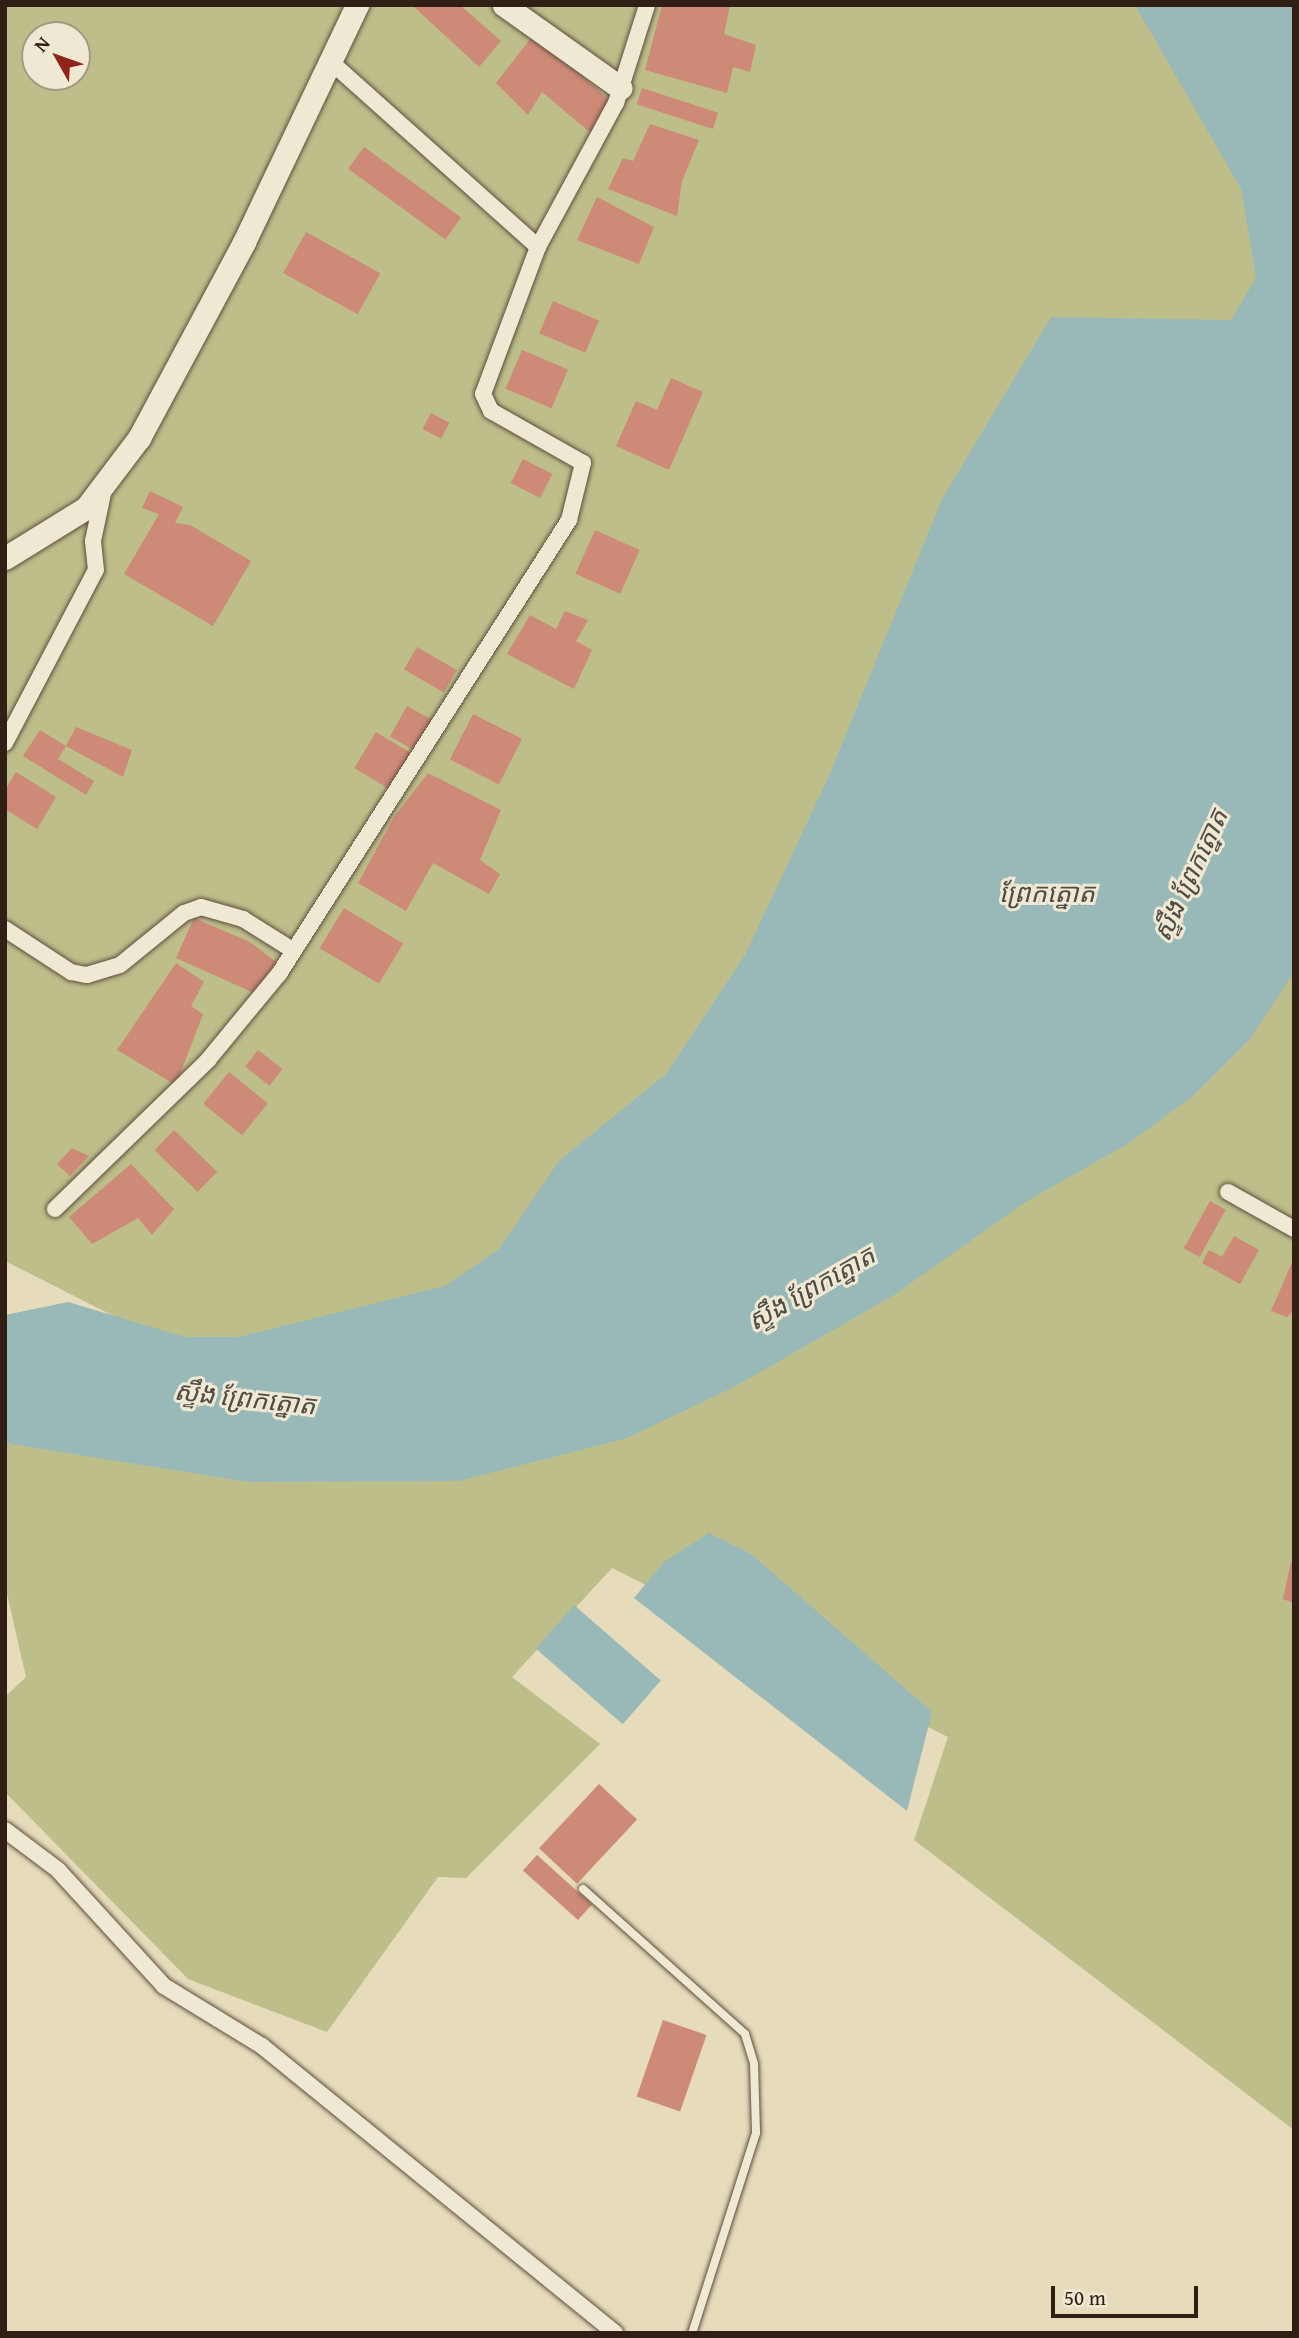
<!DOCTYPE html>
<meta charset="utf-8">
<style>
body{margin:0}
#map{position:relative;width:1299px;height:2338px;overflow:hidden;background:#e6dbba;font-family:"Gentium Book Plus","Noto Sans Khmer",serif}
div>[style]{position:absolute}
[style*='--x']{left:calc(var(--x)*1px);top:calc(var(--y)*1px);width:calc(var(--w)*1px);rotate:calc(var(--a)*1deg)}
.green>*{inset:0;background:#bdbe8a}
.water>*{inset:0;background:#99b9b8;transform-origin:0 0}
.building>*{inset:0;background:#cd8a77;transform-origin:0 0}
.roads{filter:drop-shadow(0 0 2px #5e4e3f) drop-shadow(0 0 2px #5e4e3f)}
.lane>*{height:8px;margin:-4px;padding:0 4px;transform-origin:4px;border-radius:4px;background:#efe8d2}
.street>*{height:16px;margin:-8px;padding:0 8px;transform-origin:8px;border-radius:8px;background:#efe8d2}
.secondary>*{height:23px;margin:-11.5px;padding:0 11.5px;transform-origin:11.5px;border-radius:11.5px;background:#efe8d2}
span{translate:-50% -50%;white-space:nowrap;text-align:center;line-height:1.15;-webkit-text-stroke:6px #efe8d2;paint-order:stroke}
.water-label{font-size:26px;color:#504d47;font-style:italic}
.frame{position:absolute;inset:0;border:7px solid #311f16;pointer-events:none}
.north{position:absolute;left:21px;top:21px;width:70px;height:70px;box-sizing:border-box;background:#efe8d2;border:2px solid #a39887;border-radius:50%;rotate:310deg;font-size:19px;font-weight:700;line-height:28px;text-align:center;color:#311f16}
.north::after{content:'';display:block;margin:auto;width:24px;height:32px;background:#8f2418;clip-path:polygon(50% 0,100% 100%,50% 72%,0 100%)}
.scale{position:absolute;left:1051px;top:2286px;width:147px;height:32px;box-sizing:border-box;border:4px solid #311f16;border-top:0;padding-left:9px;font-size:21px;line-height:24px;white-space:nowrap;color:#311f16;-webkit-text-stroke:5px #efe8d2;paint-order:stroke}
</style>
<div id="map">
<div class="green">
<i style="clip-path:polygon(evenodd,5px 5px,1294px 5px,1294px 2130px,914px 1840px,948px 1737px,612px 1568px,512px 1677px,600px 1744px,466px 1878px,438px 1877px,327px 2032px,188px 1979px,5px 1792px,5px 1697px,26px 1677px,5px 1585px,5px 1443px,436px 1479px,5px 1261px,5px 5px,35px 35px,77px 35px,77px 77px,35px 77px,35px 35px)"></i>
</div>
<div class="water">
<i style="clip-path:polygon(1135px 5px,1294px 5px,1294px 972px,1250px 1039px,1193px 1096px,1129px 1143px,1027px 1201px,894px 1295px,734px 1387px,627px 1438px,459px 1481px,248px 1482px,5px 1443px,5px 1315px,68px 1302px,185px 1337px,239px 1337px,445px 1286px,499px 1249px,559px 1161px,666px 1074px,745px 955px,829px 776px,942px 499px,1051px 317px,1231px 320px,1256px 278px,1241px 189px)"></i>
<i style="clip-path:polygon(709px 1533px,751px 1554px,932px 1712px,907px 1811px,634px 1598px,664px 1562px)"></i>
<i style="left:574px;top:1605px;width:115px;height:58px;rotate:41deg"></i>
</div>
<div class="building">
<i style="clip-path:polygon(412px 5px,460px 5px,501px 41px,479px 67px)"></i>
<i style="clip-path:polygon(662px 5px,730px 5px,724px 34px,756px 45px,750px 72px,733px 67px,727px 93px,645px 70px)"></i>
<i style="clip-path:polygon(535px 33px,611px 102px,592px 134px,542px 92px,528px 115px,496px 83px)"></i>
<i style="left:642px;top:88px;width:80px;height:17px;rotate:18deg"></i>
<i style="clip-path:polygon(650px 124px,699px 140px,682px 181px,677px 216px,608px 189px,623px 158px,633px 161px)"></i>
<i style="left:364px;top:147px;width:120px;height:27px;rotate:36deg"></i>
<i style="clip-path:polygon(597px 197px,654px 227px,639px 264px,577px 240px)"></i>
<i style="left:306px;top:232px;width:85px;height:47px;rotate:29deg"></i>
<i style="left:553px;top:301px;width:50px;height:35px;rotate:23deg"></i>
<i style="left:522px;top:350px;width:50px;height:42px;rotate:23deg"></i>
<i style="clip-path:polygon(671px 378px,703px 392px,669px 470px,616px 446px,636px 401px,657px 410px)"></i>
<i style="left:431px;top:413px;width:21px;height:18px;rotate:28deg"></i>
<i style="left:523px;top:459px;width:33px;height:27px;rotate:27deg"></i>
<i style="clip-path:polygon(150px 491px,183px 507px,175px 523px,190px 525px,251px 561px,213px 626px,124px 574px,159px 514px,142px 508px)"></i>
<i style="left:595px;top:530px;width:49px;height:48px;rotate:24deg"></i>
<i style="clip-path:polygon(565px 611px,588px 620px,576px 641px,592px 650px,574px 689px,507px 654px,530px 615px,556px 629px)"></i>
<i style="left:417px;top:647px;width:46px;height:26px;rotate:30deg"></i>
<i style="left:407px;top:706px;width:31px;height:35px;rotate:29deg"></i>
<i style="left:473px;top:714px;width:55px;height:51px;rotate:27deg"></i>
<i style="clip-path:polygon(76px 727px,132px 750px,123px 777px,66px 746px)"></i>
<i style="clip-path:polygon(40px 730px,66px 746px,58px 759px,94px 781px,86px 795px,23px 756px)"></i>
<i style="left:376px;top:732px;width:45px;height:42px;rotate:31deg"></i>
<i style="clip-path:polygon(16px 772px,56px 797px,37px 829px,5px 809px,5px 790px)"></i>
<i style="clip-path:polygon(428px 773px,501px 810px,480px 860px,500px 874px,489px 894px,433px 863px,406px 911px,358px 883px,394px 817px)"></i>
<i style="left:344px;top:908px;width:69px;height:47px;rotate:31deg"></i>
<i style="clip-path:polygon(194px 918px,250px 942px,276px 962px,254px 993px,176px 958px)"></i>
<i style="clip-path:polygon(176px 963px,204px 982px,191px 1006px,203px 1014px,176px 1085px,117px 1050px)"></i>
<i style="left:258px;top:1050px;width:31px;height:21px;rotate:38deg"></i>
<i style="left:229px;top:1072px;width:50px;height:41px;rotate:39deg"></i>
<i style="left:174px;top:1130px;width:60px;height:28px;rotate:44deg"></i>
<i style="clip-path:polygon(72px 1148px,89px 1156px,70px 1176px,57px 1164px)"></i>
<i style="clip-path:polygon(131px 1164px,174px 1209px,152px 1235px,138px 1218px,92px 1244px,69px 1217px)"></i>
<i style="left:1210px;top:1201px;width:18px;height:54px;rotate:29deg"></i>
<i style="clip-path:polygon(1234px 1236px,1259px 1250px,1240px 1284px,1202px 1263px,1209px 1250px,1222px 1257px)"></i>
<i style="clip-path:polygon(1294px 1258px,1294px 1310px,1287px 1317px,1271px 1311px)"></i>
<i style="clip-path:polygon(1291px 1562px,1294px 1562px,1294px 1603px,1283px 1599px)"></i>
<i style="left:599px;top:1784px;width:52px;height:88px;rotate:43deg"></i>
<i style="left:537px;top:1855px;width:74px;height:21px;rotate:42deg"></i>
<i style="left:663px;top:2020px;width:46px;height:81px;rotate:19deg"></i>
</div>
<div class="roads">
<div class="lane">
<i style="--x:583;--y:1889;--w:217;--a:41.8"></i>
<i style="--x:745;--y:2034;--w:31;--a:73"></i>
<i style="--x:754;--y:2064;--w:69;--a:88.3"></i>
<i style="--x:756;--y:2133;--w:210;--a:107.7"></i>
</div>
<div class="street">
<i style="--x:330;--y:61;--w:279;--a:41.8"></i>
<i style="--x:5;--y:743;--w:195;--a:-62.3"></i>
<i style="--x:96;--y:570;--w:29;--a:-96"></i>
<i style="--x:93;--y:541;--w:53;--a:-78.1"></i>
<i style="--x:5;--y:929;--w:79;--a:33.1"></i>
<i style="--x:71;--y:972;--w:16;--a:11"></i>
<i style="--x:87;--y:975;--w:34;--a:-17"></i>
<i style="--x:120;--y:965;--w:82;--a:-39.1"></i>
<i style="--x:184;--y:913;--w:18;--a:-19"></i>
<i style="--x:201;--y:907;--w:44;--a:15.9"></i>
<i style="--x:243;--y:919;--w:57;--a:32"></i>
<i style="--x:1228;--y:1192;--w:76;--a:29.3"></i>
<i style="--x:55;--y:1209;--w:214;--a:-44.2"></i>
<i style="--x:208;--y:1060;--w:112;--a:-50.5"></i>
<i style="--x:279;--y:974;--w:539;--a:-57.43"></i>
<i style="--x:569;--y:520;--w:59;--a:-76.2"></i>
<i style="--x:583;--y:463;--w:106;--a:-150.5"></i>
<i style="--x:491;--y:411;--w:19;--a:-115"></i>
<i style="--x:483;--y:394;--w:157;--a:-69.5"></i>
<i style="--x:538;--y:247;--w:164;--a:-61.6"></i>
<i style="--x:616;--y:103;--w:103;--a:-72.4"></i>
<i style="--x:5;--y:1830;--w:66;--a:37"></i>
<i style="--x:58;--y:1870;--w:157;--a:47.6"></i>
<i style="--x:164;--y:1986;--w:115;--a:31.5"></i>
<i style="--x:262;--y:2046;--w:455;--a:39.1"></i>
</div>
<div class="secondary">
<i style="--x:504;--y:5;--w:143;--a:35.4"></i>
<i style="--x:5;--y:558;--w:95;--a:-31.7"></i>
<i style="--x:86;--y:508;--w:88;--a:-52.9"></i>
<i style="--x:139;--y:438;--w:222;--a:-61.8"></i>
<i style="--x:244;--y:242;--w:263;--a:-64.5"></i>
</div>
</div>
<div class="water-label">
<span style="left:1190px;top:875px;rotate:-65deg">ស្ទឹង ព្រែកត្នោត</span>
<span style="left:1047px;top:893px">ព្រែកត្នោត</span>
<span style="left:811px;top:1288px;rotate:-30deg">ស្ទឹង ព្រែកត្នោត</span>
<span style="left:245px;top:1398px;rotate:6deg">ស្ទឹង ព្រែកត្នោត</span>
</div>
<div class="frame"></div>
<div class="north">N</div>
<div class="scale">50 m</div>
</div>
